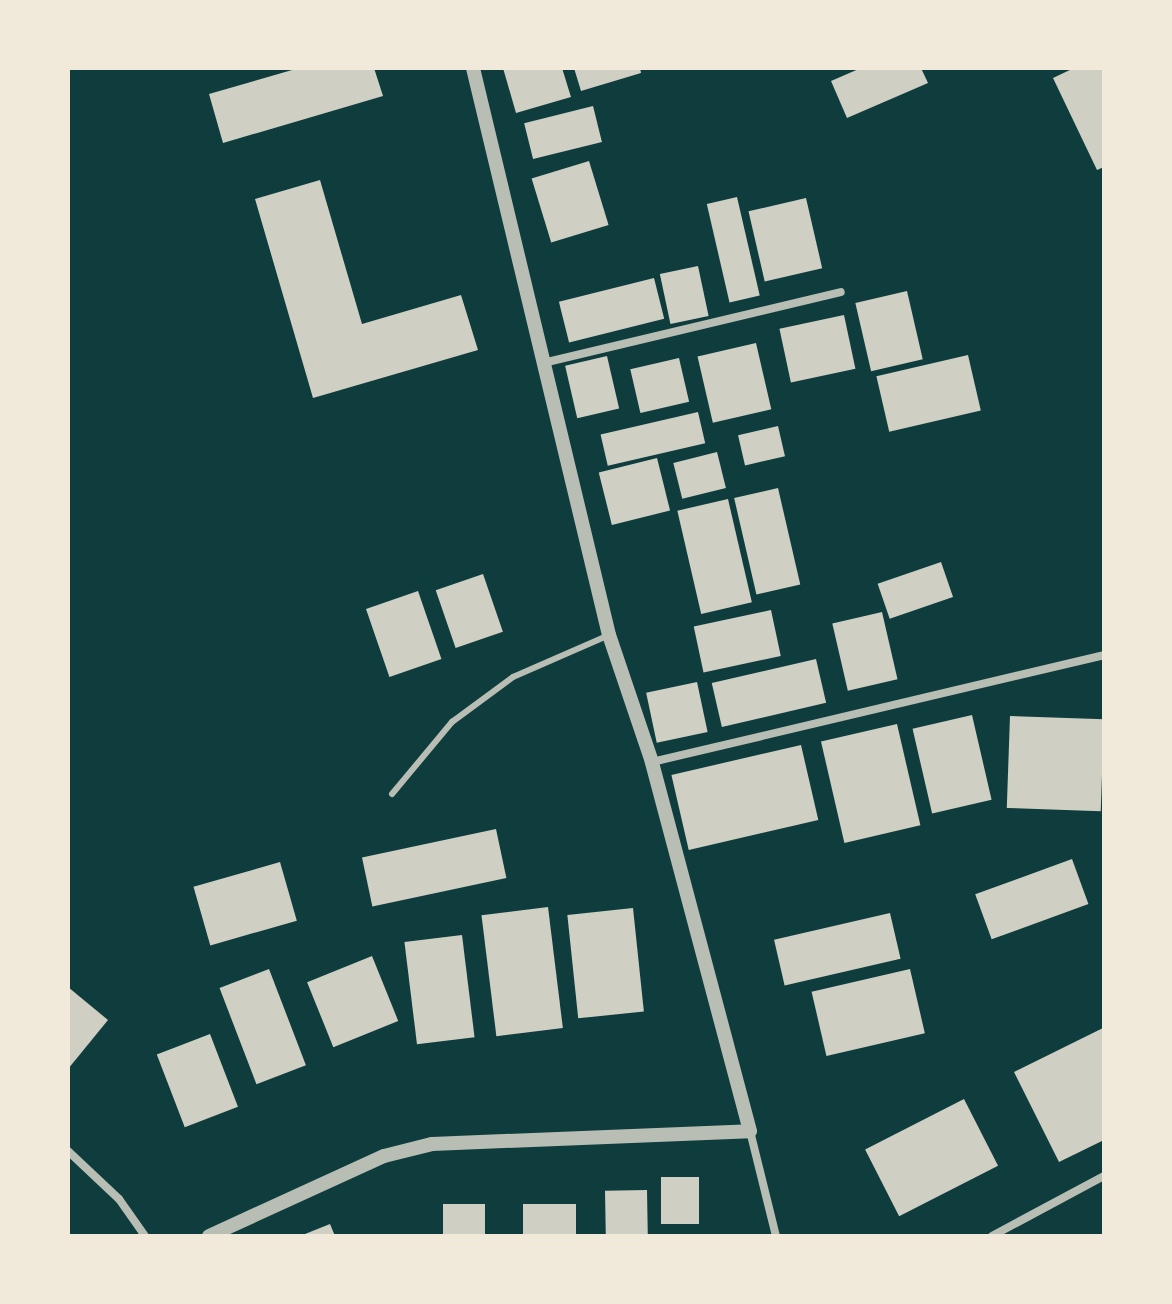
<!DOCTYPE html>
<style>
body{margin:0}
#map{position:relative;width:1172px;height:1304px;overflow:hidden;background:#0f3d3e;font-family:"IBM Plex Serif",serif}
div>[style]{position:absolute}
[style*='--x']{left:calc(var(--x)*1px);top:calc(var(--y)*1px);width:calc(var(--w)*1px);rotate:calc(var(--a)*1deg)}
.building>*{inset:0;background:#cfcfc3;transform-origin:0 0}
.service>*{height:6px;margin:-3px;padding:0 3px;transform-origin:3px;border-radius:3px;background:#b8beb3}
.minor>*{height:8px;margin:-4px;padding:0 4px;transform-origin:4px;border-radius:4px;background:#b8beb3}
.tertiary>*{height:14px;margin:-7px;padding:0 7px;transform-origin:7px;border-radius:7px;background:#b8beb3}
span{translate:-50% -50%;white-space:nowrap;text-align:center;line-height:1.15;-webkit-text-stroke:7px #f1e9da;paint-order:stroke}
.frame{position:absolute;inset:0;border:70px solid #f1e9da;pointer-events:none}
</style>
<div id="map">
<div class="building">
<i style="clip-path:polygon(299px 68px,374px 68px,383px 96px,223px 143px,209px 94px)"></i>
<i style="clip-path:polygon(503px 68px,562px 68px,571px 97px,516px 113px)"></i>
<i style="clip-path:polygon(574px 68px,640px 68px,641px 73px,581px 91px)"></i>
<i style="clip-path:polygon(861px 68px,921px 68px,928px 83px,847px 118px,831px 81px)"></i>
<i style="clip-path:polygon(1074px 68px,1104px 68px,1104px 167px,1097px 170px,1053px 78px)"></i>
<i style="left:593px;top:106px;width:37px;height:71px;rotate:76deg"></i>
<i style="left:589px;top:161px;width:67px;height:60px;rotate:73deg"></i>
<i style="clip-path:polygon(320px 180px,362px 324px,461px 295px,478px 350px,313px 398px,255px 199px)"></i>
<i style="left:737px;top:197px;width:101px;height:31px;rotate:77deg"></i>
<i style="left:806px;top:198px;width:72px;height:59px;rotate:77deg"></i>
<i style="left:698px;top:266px;width:51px;height:39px;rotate:78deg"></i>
<i style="left:654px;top:278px;width:42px;height:98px;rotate:76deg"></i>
<i style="left:907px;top:291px;width:70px;height:53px;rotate:77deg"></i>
<i style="left:844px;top:315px;width:55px;height:66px;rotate:78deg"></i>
<i style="left:756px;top:343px;width:68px;height:60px;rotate:77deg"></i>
<i style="left:968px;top:355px;width:57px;height:94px;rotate:77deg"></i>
<i style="left:607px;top:356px;width:54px;height:43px;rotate:77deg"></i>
<i style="left:679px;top:358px;width:45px;height:50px;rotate:77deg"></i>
<i style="left:698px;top:412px;width:32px;height:100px;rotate:77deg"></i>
<i style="left:778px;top:426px;width:31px;height:41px;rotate:77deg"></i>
<i style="left:717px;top:452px;width:37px;height:45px;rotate:76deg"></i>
<i style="left:657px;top:458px;width:54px;height:60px;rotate:76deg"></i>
<i style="left:778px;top:488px;width:99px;height:45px;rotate:77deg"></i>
<i style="left:728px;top:499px;width:106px;height:52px;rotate:77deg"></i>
<i style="left:941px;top:562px;width:37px;height:67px;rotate:71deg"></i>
<i style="left:483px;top:574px;width:61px;height:50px;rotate:71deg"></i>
<i style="left:418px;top:591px;width:72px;height:55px;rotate:71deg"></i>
<i style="left:771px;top:610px;width:47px;height:79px;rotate:78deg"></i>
<i style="left:882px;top:612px;width:69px;height:51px;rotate:77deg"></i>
<i style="left:816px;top:659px;width:45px;height:107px;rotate:77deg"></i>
<i style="left:697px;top:682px;width:51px;height:52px;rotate:78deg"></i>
<i style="left:972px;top:715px;width:87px;height:61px;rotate:77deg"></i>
<i style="left:1010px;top:716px;width:94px;height:92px;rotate:2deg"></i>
<i style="left:897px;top:724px;width:104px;height:78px;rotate:77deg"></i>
<i style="left:801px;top:745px;width:77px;height:133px;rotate:77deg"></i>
<i style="left:496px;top:829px;width:50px;height:137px;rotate:78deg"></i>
<i style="left:1072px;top:859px;width:48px;height:103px;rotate:70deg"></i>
<i style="left:280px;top:862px;width:61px;height:90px;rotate:74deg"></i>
<i style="left:548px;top:907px;width:122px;height:67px;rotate:83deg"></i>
<i style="left:633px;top:908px;width:104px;height:66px;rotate:84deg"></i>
<i style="left:890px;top:913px;width:47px;height:119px;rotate:77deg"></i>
<i style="left:462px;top:935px;width:103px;height:58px;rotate:83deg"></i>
<i style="left:372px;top:956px;width:70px;height:70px;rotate:68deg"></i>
<i style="left:269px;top:969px;width:103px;height:53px;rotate:69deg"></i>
<i style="left:910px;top:969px;width:66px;height:101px;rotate:77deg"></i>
<i style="clip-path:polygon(68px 987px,108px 1020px,68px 1069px)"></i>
<i style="clip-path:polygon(1103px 1028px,1104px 1140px,1059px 1162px,1014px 1072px)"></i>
<i style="left:210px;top:1034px;width:78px;height:57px;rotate:69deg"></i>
<i style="left:964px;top:1099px;width:75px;height:111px;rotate:63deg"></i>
<i style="left:699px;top:1177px;width:47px;height:38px;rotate:90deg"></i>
<i style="left:647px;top:1190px;width:46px;height:42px;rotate:89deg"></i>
<i style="left:443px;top:1204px;width:42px;height:32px"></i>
<i style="left:523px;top:1204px;width:53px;height:32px"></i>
<i style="clip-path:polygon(330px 1224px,335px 1236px,300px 1236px)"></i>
</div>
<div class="service">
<i style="--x:392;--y:794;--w:94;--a:-50.2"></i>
<i style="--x:452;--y:722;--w:76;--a:-36.4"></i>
<i style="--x:513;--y:677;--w:105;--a:-23.6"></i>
</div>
<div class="minor">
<i style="--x:543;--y:363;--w:306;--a:-13.4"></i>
<i style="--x:652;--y:762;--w:464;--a:-13.3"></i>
<i style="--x:750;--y:1131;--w:108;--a:76.1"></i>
<i style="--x:68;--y:1151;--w:70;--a:43.3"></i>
<i style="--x:119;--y:1199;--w:45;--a:54.9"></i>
<i style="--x:992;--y:1236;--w:127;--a:-28.2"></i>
</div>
<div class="tertiary">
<i style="--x:209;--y:1236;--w:192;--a:-24.6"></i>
<i style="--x:384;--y:1156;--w:49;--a:-14"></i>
<i style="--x:432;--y:1144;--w:318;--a:-2.3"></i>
<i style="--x:750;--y:1131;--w:382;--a:-104.9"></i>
<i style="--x:652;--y:762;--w:134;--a:-108.7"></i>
<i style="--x:609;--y:635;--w:583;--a:-103.49"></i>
</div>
<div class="frame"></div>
</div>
